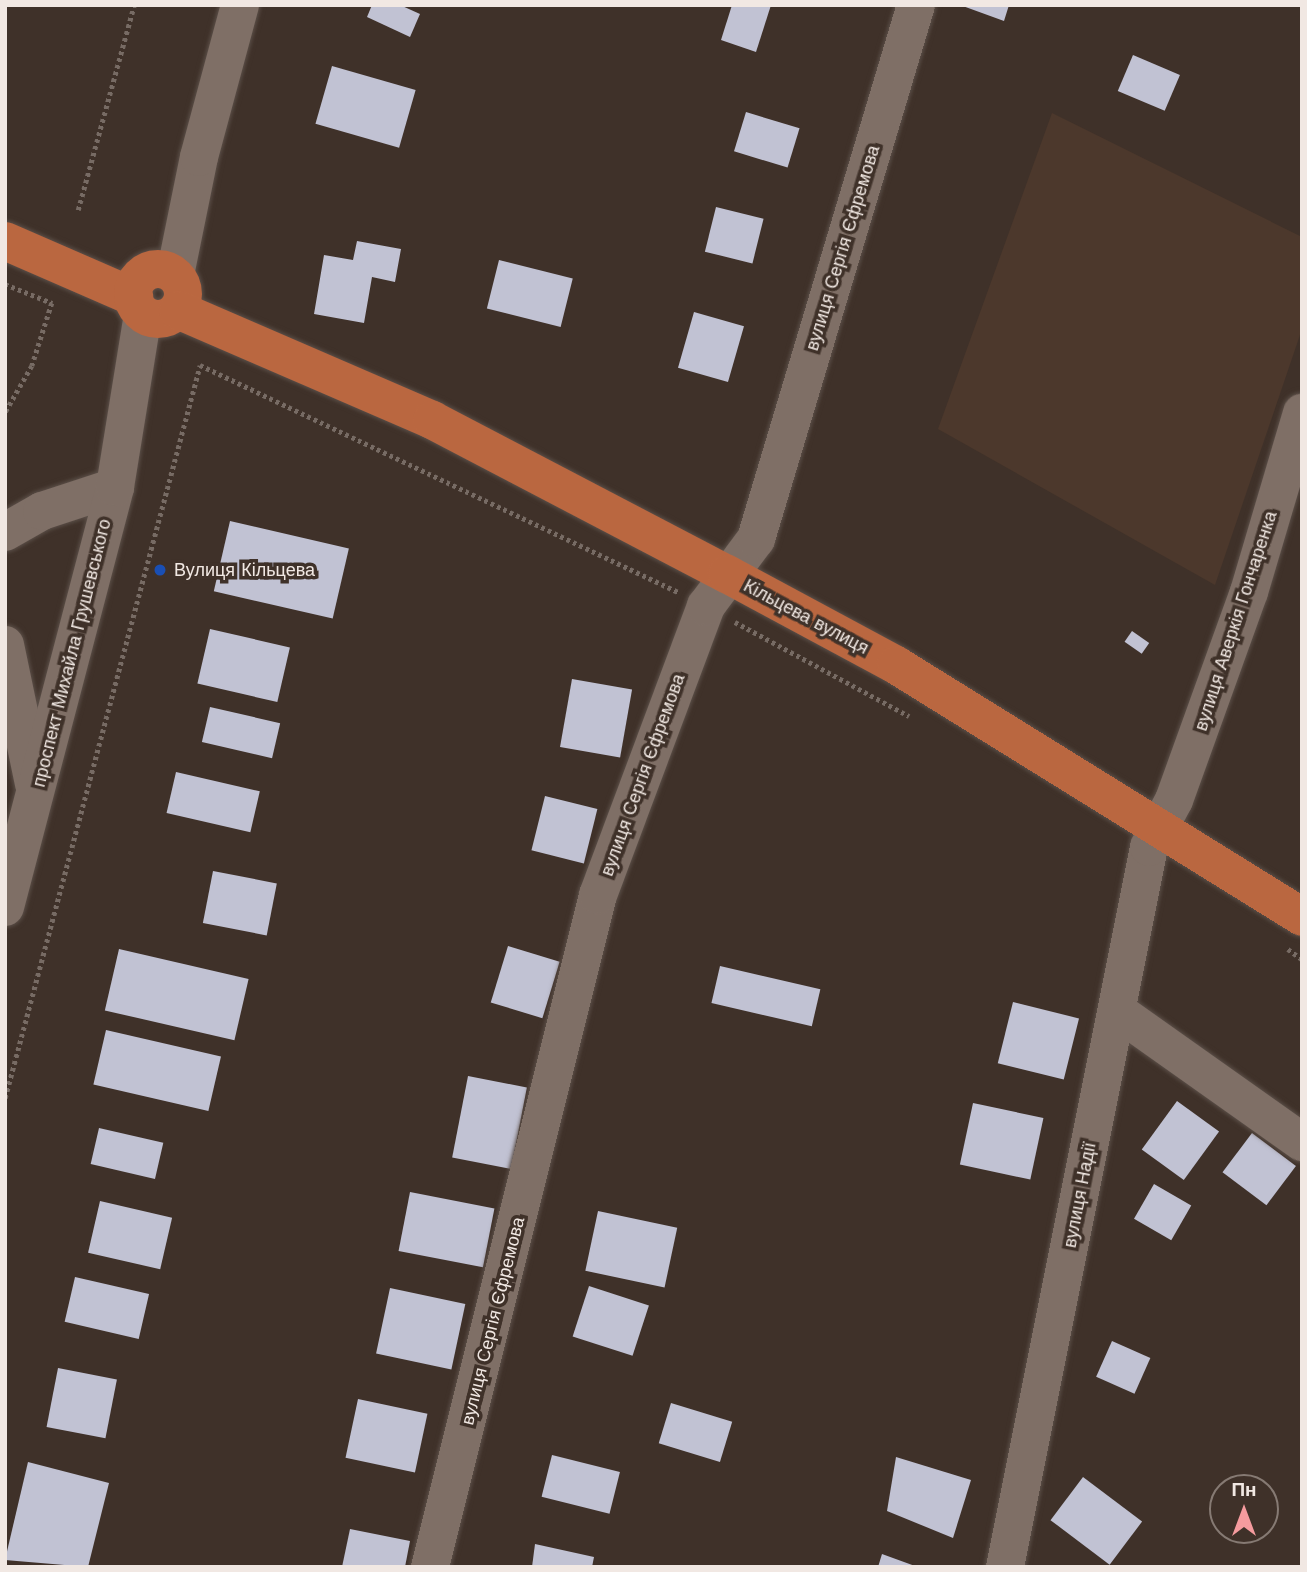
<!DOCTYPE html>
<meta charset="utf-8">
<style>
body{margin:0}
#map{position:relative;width:1307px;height:1572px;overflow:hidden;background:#3f3129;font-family:"Work Sans",sans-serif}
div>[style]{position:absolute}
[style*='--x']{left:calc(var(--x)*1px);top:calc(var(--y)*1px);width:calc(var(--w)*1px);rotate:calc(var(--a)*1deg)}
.built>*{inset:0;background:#4c382c}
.building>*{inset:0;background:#c1c2d3;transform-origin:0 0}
.path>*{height:4.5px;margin-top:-2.25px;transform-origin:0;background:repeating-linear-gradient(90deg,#776b64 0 3.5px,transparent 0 7px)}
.roads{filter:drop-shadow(0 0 2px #5b4f48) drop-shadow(0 0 2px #5b4f48)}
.minor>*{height:38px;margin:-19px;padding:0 19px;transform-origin:19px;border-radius:19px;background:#7f6f66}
.major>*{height:38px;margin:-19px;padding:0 19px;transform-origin:19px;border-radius:19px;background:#ba6740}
.major>.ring{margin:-19px;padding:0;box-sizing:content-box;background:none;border:38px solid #ba6740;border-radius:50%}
.dots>*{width:19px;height:19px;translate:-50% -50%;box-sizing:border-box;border:4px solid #3f3129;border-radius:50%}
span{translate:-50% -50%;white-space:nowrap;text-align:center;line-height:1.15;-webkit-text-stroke:7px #3f3129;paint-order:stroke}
.street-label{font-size:18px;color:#f1e8e3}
.poi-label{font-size:18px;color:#f1e8e3}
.left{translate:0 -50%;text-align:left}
.frame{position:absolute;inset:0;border:7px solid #f1e8e3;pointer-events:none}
.north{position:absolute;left:1209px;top:1474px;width:70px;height:70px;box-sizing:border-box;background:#3f3129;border:2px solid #867a73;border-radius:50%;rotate:0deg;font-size:19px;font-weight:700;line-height:28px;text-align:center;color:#f1e8e3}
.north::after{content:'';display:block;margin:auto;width:24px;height:32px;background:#f59b9e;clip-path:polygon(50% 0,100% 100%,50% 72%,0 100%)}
</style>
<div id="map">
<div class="built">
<i style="clip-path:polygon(1052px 113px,1302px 237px,1302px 329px,1215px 585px,938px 429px)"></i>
</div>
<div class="building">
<i style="clip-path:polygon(372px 5px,400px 5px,420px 14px,410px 37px,367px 17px)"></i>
<i style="clip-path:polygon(732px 5px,771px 5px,756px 52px,721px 40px)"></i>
<i style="clip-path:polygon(960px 5px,1009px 5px,1004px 21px)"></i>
<i style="left:1133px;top:55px;width:51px;height:39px;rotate:23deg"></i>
<i style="left:332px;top:66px;width:87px;height:60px;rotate:16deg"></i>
<i style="left:746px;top:112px;width:56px;height:41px;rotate:17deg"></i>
<i style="left:716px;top:207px;width:49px;height:46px;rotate:14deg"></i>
<i style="clip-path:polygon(357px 241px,401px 249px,395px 282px,372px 277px,364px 323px,314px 314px,324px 255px,353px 260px)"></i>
<i style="left:499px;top:260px;width:76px;height:50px;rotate:14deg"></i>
<i style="left:694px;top:312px;width:52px;height:58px;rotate:16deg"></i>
<i style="left:230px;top:521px;width:122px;height:72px;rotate:13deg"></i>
<i style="left:210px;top:629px;width:82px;height:56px;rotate:13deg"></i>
<i style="left:1132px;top:631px;width:21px;height:13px;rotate:35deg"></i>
<i style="left:572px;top:679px;width:61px;height:69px;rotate:10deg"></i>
<i style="left:210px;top:707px;width:72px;height:36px;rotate:13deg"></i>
<i style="left:176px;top:772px;width:86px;height:42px;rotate:13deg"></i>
<i style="left:545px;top:796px;width:54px;height:56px;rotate:14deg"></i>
<i style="left:213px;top:871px;width:65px;height:53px;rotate:11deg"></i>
<i style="left:508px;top:946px;width:54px;height:59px;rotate:17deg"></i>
<i style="left:119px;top:949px;width:133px;height:63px;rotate:13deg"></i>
<i style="left:720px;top:966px;width:103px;height:38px;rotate:13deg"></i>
<i style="left:1013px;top:1002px;width:68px;height:63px;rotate:14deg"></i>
<i style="left:106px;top:1030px;width:118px;height:56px;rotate:13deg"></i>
<i style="left:468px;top:1076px;width:60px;height:83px;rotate:11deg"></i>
<i style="left:1177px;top:1101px;width:52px;height:60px;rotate:36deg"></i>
<i style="left:973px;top:1103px;width:72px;height:63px;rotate:12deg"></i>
<i style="left:99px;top:1128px;width:66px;height:37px;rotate:13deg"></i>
<i style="left:1252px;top:1133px;width:55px;height:49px;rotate:37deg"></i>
<i style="left:1154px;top:1184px;width:43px;height:40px;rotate:30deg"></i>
<i style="left:410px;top:1192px;width:86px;height:60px;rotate:11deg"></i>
<i style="left:100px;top:1201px;width:74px;height:53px;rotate:13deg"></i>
<i style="left:598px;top:1211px;width:81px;height:61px;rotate:12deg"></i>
<i style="left:75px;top:1277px;width:76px;height:46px;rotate:13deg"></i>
<i style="left:589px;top:1286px;width:63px;height:53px;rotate:18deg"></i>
<i style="left:390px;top:1288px;width:77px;height:67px;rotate:12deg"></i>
<i style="left:1112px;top:1341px;width:42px;height:39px;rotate:24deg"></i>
<i style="left:58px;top:1368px;width:60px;height:60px;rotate:11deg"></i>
<i style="left:358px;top:1399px;width:71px;height:60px;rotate:12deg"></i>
<i style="left:671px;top:1403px;width:64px;height:42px;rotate:17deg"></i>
<i style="left:552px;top:1455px;width:70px;height:43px;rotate:14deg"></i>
<i style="clip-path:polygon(896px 1457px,971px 1480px,953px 1538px,887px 1511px)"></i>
<i style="clip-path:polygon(28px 1462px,109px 1483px,88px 1567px,5px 1560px)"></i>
<i style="left:1083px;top:1477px;width:74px;height:54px;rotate:37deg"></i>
<i style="clip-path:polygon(350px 1529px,410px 1541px,405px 1567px,342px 1567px)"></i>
<i style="clip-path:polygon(535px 1544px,594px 1557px,592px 1567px,532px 1567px)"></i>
<i style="clip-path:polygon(882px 1554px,915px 1566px,915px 1567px,878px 1567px)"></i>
</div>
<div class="path">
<i style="--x:78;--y:210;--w:213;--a:-74.7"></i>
<i style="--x:5;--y:284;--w:51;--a:22"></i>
<i style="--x:52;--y:303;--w:66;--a:107.6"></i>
<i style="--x:32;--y:366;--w:54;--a:119.9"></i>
<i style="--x:735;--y:622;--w:198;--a:28.4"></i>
<i style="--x:1288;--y:949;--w:17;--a:36"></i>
<i style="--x:5;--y:1098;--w:758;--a:-75.1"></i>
<i style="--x:200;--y:365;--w:529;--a:25.4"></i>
</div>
<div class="roads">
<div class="minor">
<i style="--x:175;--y:275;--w:120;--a:-78.5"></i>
<i style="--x:199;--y:157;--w:157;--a:-74.9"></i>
<i style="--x:5;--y:532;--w:43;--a:-29.6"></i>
<i style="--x:42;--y:511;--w:77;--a:-18.2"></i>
<i style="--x:5;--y:645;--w:142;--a:78.2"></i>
<i style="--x:5;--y:907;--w:434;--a:-75.3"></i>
<i style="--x:115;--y:487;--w:175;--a:-80.8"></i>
<i style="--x:1117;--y:1011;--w:227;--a:35.3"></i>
<i style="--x:430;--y:1567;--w:693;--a:-75.96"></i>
<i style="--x:598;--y:895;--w:309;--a:-69.5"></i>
<i style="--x:706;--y:606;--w:84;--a:-53.3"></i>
<i style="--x:756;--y:539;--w:557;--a:-73.32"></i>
<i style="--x:1005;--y:1567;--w:734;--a:-78.69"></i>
<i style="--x:1149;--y:847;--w:53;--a:-62"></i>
<i style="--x:1174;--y:800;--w:221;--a:-70.2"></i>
<i style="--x:1249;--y:592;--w:187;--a:-73.5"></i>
</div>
<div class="major">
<i style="--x:5;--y:241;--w:141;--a:23.5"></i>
<i class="ring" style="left:133px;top:269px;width:12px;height:12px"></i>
<i style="--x:178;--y:310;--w:277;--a:23.4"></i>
<i style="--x:432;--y:420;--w:333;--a:27.6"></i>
<i style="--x:727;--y:574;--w:192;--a:28.3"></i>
<i style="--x:896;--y:665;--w:478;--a:31.8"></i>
</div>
</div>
<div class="dots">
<i style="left:160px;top:570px;background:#1a4fb4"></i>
</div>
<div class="street-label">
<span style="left:843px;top:248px;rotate:-73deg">вулиця Сергія Єфремова</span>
<span style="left:806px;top:617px;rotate:28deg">Кільцева вулиця</span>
<span style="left:1236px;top:621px;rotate:-72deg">вулиця Аверкія Гончаренка</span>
<span style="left:72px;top:653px;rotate:-76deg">проспект Михайла Грушевського</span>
<span style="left:643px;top:775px;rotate:-70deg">вулиця Сергія Єфремова</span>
<span style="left:1080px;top:1195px;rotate:-79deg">вулиця Надії</span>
<span style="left:493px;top:1321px;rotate:-76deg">вулиця Сергія Єфремова</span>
</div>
<div class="poi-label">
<span class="left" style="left:174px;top:570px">Вулиця Кільцева</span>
</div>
<div class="frame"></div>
<div class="north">Пн</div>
</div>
